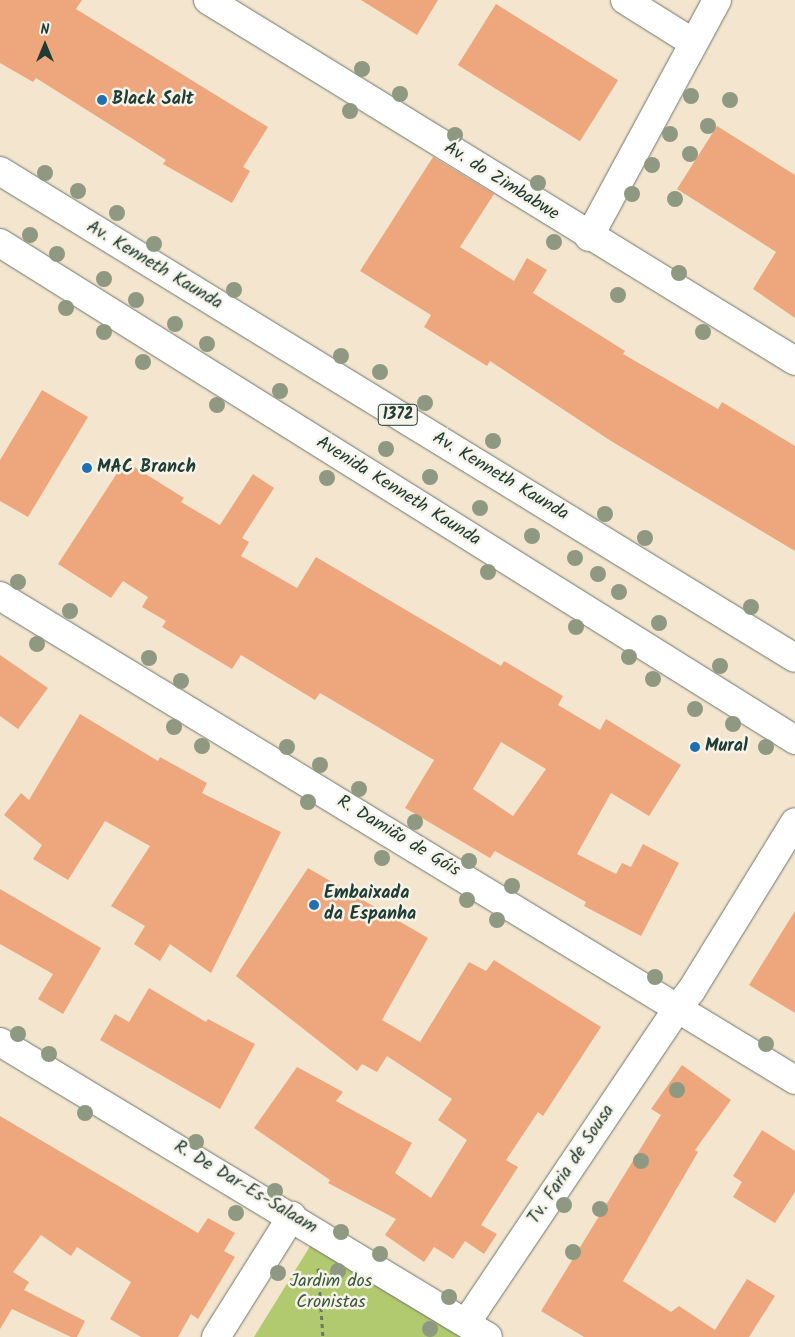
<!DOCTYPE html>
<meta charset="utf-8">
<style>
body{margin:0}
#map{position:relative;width:795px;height:1337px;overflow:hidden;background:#f4e5cf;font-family:Kalam,sans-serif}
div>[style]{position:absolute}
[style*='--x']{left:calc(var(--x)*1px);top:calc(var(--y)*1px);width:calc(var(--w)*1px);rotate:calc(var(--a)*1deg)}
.green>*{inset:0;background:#b2ca6f}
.building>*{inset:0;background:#eea77d;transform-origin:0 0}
.path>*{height:3px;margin-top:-1.5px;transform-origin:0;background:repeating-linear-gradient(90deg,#6a786a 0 4px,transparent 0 8px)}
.roads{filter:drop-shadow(0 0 1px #6a786a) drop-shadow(0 0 1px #6a786a)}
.street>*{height:28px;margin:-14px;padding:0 14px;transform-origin:14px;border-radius:14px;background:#fff}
.primary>*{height:28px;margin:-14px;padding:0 14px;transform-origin:14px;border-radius:14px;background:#fff}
.trees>*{width:16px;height:16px;margin:-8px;border-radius:50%;background:#8f9880}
.dots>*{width:14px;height:14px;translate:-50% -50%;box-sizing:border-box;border:2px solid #f7f3e8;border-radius:50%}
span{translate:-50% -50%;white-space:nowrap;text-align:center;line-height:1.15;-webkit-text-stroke:5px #f7f3e8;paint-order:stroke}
.shield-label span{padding:1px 4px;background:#f7f3e8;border:1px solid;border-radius:4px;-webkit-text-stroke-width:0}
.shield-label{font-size:16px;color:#1f3d34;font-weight:700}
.poi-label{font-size:18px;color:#1f3d34;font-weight:700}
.left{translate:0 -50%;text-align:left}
.street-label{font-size:18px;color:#1f3d34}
.park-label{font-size:18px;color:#3c5940}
.north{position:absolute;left:20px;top:20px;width:50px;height:50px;-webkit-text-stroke:4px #f7f3e8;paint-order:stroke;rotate:0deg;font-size:14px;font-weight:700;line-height:20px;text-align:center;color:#1f3d34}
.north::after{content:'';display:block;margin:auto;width:18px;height:22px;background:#1f3d34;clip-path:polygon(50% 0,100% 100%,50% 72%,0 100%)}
</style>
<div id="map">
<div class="green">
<i style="clip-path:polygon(317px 1235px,484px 1337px,254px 1337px)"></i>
</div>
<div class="building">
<i style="clip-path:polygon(0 0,82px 0,76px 9px,268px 127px,243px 167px,250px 171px,232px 203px,163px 164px,166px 160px,36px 78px,33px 82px,0 63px)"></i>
<i style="clip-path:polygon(361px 0,438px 0,417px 35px)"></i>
<i style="left:496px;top:4px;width:144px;height:72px;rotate:32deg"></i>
<i style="clip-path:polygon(717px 126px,795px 175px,795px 318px,753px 289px,776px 252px,677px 189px)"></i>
<i style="clip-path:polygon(433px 157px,494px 194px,460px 247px,514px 281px,527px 258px,547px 270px,533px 293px,625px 351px,623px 354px,718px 409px,722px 402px,795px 446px,795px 551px,611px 441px,490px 361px,487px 366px,424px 327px,431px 315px,360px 271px)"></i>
<i style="clip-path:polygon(42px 390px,88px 417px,28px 517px,0 501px,0 460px)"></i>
<i style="clip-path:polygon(evenodd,125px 461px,184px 498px,181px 502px,220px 525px,253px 474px,274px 488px,242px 538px,249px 542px,241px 556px,297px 588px,316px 557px,501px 666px,504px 661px,563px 696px,558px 705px,600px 730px,606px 719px,681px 765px,649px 816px,611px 793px,577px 854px,616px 874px,622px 863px,631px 867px,643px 844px,679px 863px,641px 936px,584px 906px,586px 902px,495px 851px,490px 858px,405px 808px,434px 760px,320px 693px,315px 700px,241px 655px,232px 669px,162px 627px,166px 621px,142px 607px,148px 597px,123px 581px,111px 598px,58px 564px,125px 461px,501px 742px,546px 769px,513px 816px,473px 789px,501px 742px)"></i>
<i style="clip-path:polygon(0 655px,48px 688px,18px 729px,0 716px)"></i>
<i style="clip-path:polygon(80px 714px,158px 761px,160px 757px,207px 783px,202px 793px,281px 832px,211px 973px,170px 944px,160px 961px,134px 944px,145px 926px,111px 906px,150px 846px,105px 821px,68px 880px,33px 859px,42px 845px,4px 815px,21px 793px,29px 800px)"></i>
<i style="clip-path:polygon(308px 868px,428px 938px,382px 1020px,420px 1042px,469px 962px,486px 971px,494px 960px,601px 1027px,543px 1116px,538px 1112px,506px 1160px,518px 1167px,481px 1225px,497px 1234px,484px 1254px,465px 1241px,453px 1259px,434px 1247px,424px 1262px,385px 1235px,396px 1219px,328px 1183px,330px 1180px,254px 1128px,297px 1067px,343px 1092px,336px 1101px,412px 1143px,395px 1173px,431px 1198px,467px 1140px,438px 1120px,452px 1099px,387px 1056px,377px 1072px,362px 1064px,357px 1071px,236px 976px)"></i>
<i style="clip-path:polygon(0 889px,101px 948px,63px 1014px,38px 999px,53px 974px,0 944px)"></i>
<i style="clip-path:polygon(795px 911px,795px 1013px,749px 985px)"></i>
<i style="clip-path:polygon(149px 988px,206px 1022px,208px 1019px,255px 1044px,220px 1109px,100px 1040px,115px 1014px,129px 1022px)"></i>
<i style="clip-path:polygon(682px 1065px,731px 1100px,695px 1150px,698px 1152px,623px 1281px,671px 1312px,679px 1306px,715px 1330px,747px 1279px,775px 1296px,749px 1337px,584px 1337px,541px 1311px,661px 1115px,651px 1109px)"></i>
<i style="clip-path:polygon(0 1116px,198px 1233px,208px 1218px,235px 1233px,224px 1251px,235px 1257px,198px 1319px,191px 1314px,178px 1337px,141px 1337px,110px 1319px,131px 1282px,77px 1247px,71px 1256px,41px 1235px,13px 1272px,29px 1282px,24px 1290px,85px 1321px,77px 1337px,71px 1337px,12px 1309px,0 1329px)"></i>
<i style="clip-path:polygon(762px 1130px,795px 1151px,795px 1192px,775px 1223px,733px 1197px,742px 1182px,733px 1176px)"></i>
</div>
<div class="path">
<i style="--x:318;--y:1268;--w:69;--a:85.9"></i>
</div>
<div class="roads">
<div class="street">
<i style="--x:208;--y:0;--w:689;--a:31.59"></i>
<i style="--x:625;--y:0;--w:79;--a:32.1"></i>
<i style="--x:589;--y:237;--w:269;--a:-61.6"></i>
<i style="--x:0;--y:596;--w:931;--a:31.33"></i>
<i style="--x:0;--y:1042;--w:570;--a:31.15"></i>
<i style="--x:466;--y:1323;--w:381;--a:-56.1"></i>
<i style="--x:678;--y:1007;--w:21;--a:-51"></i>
<i style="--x:691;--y:991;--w:198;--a:-58.4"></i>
<i style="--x:216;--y:1337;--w:143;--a:-57.9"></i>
</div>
<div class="primary">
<i style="--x:0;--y:171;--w:932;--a:31.49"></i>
<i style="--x:0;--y:243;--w:938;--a:32.01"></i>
</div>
</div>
<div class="trees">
<i style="left:362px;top:69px"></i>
<i style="left:400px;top:94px"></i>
<i style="left:691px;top:96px"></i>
<i style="left:730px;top:100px"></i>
<i style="left:350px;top:111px"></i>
<i style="left:708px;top:126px"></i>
<i style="left:670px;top:134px"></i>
<i style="left:455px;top:135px"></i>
<i style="left:690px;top:154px"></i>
<i style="left:652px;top:165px"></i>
<i style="left:45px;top:173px"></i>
<i style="left:538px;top:183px"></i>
<i style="left:78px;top:191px"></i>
<i style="left:632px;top:194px"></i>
<i style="left:675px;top:199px"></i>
<i style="left:117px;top:213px"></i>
<i style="left:30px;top:235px"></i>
<i style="left:554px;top:242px"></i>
<i style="left:154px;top:244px"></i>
<i style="left:57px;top:254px"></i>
<i style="left:679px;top:273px"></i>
<i style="left:104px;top:279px"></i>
<i style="left:234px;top:290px"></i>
<i style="left:618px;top:295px"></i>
<i style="left:136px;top:300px"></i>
<i style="left:66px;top:308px"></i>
<i style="left:175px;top:324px"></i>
<i style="left:104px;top:332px"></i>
<i style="left:703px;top:332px"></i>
<i style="left:207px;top:344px"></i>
<i style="left:341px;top:356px"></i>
<i style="left:143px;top:362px"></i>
<i style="left:380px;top:372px"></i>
<i style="left:280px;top:391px"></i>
<i style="left:425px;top:403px"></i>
<i style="left:217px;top:405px"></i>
<i style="left:493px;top:441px"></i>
<i style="left:386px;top:449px"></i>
<i style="left:430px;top:477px"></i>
<i style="left:327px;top:478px"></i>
<i style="left:480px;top:508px"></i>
<i style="left:605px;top:514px"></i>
<i style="left:532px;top:536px"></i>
<i style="left:645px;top:538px"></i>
<i style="left:575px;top:558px"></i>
<i style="left:488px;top:572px"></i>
<i style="left:598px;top:574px"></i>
<i style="left:18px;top:582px"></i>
<i style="left:619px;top:592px"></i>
<i style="left:751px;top:607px"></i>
<i style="left:70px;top:611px"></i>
<i style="left:659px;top:623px"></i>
<i style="left:576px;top:627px"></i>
<i style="left:37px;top:644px"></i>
<i style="left:629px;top:657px"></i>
<i style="left:149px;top:658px"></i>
<i style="left:720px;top:666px"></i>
<i style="left:653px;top:679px"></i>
<i style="left:181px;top:681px"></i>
<i style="left:695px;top:709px"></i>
<i style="left:733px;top:724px"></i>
<i style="left:174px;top:727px"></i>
<i style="left:202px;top:746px"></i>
<i style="left:287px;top:747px"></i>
<i style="left:766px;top:747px"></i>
<i style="left:320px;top:765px"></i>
<i style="left:359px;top:789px"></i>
<i style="left:308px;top:802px"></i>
<i style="left:415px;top:822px"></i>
<i style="left:382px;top:858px"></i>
<i style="left:469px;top:861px"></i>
<i style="left:512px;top:886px"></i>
<i style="left:467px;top:900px"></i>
<i style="left:497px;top:920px"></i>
<i style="left:655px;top:977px"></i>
<i style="left:18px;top:1034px"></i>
<i style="left:766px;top:1044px"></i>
<i style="left:49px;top:1054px"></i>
<i style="left:677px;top:1090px"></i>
<i style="left:85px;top:1113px"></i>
<i style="left:196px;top:1142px"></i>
<i style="left:641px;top:1161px"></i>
<i style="left:275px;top:1191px"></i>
<i style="left:564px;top:1205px"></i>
<i style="left:600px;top:1209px"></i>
<i style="left:236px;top:1213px"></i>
<i style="left:341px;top:1232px"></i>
<i style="left:573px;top:1252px"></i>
<i style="left:380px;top:1254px"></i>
<i style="left:338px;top:1271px"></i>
<i style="left:278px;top:1273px"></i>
<i style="left:449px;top:1297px"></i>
<i style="left:430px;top:1329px"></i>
</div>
<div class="dots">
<i style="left:102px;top:100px;background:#1f6fb2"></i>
<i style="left:87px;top:468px;background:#1f6fb2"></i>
<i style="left:695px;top:747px;background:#1f6fb2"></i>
<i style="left:314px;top:905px;background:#1f6fb2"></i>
</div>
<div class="shield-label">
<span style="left:398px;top:415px">1372</span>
</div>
<div class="poi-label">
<span class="left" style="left:112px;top:100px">Black Salt</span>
<span class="left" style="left:97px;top:468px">MAC Branch</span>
<span class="left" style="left:705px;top:747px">Mural</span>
<span class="left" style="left:324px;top:905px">Embaixada<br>da Espanha</span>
</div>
<div class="street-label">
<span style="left:501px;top:182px;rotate:32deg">Av. do Zimbabwe</span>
<span style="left:154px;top:266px;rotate:31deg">Av. Kenneth Kaunda</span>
<span style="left:500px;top:477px;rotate:31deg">Av. Kenneth Kaunda</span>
<span style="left:398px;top:492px;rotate:32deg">Avenida Kenneth Kaunda</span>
<span style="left:398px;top:837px;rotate:31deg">R. Damião de Góis</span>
<span style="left:572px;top:1165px;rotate:-56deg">Tv. Faria de Sousa</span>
<span style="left:245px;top:1188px;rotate:31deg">R. De Dar-Es-Salaam</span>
</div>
<div class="park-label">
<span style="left:331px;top:1293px">Jardim dos<br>Cronistas</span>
</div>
<div class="north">N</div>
</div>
